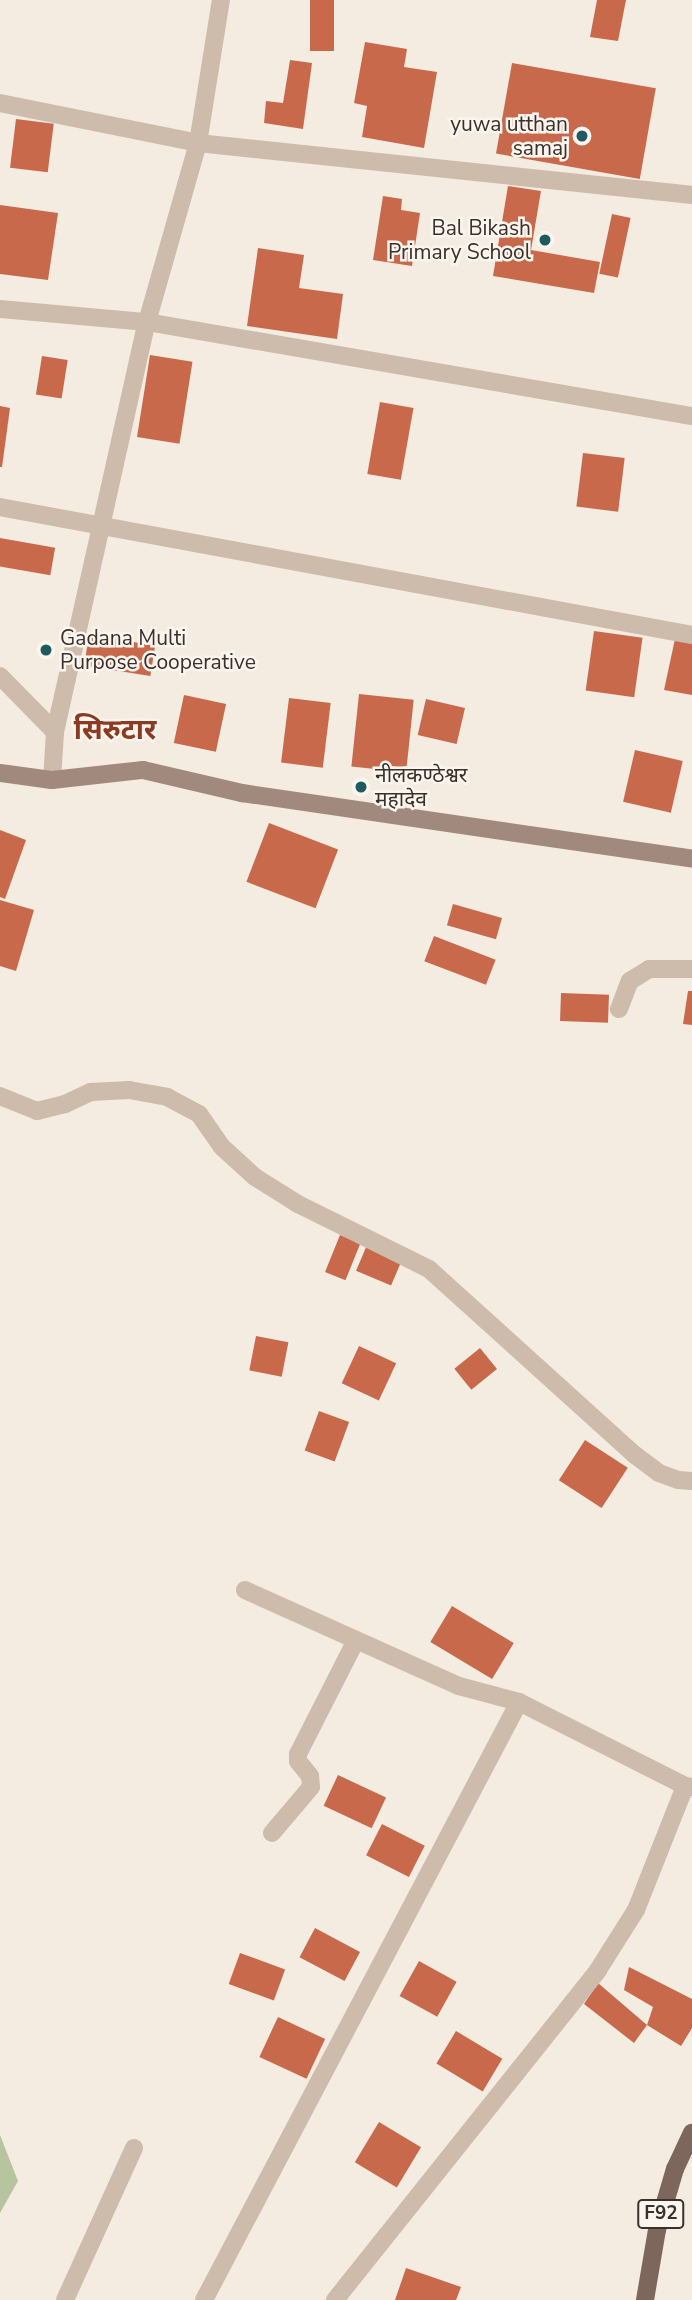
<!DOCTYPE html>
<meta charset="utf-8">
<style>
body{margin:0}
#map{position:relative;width:692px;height:2300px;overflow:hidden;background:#f4ebe1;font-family:"Nunito Sans","Noto Sans Devanagari",sans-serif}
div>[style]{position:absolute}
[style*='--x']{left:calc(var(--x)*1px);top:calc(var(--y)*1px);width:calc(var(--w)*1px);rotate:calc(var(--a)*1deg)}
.green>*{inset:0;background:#b8c4a0}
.building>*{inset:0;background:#c8694b;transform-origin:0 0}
.lane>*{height:18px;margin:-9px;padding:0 9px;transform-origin:9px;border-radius:9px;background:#cdbbac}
.street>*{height:18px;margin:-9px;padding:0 9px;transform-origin:9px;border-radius:9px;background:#cdbbac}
.secondary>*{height:18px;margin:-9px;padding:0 9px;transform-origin:9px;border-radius:9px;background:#a18a7d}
.primary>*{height:18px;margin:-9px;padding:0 9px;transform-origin:9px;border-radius:9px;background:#7d675c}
.dots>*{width:19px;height:19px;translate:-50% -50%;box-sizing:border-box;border:4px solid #fbf5ee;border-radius:50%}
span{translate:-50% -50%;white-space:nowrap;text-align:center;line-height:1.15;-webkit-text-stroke:5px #fbf5ee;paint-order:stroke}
.shield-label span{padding:2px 5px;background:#fbf5ee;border:2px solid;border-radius:5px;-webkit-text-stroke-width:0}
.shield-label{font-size:19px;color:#3b302b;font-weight:700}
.poi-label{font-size:21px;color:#3b302b}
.right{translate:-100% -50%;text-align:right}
.left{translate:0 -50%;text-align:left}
.district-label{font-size:28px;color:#8c3b22;font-weight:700}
</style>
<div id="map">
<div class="green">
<i style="clip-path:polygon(0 2135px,18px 2181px,0 2213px)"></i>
</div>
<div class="building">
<i style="left:310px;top:0;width:24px;height:51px"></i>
<i style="clip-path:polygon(597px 0,626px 0,618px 41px,590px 37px)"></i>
<i style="clip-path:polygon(365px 42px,407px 49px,404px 67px,437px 72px,424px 148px,362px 137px,367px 106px,354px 103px)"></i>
<i style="clip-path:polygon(290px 60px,312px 63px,303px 129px,264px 123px,266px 101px,283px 103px)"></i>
<i style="left:512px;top:63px;width:146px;height:92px;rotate:10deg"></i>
<i style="left:16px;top:119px;width:38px;height:49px;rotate:7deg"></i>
<i style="clip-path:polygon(508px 186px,541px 191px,531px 250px,600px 262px,594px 293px,493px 276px)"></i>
<i style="clip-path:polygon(383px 196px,402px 199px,401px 210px,420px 213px,412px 266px,373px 260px)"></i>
<i style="clip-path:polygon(0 205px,58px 213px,48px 280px,0 274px)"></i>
<i style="left:612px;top:214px;width:19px;height:61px;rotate:12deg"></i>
<i style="clip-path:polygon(258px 248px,304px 255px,299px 288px,343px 294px,337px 339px,247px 326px)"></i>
<i style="left:150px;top:355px;width:43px;height:83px;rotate:9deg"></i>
<i style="left:42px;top:356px;width:26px;height:39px;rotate:9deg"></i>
<i style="left:380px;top:402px;width:34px;height:73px;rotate:10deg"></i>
<i style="clip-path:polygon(0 406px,10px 408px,2px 467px,0 467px)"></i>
<i style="left:583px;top:453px;width:42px;height:54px;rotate:7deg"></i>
<i style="left:0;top:538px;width:56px;height:28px;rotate:10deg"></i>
<i style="left:594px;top:631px;width:49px;height:60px;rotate:8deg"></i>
<i style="left:89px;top:635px;width:67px;height:31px;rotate:9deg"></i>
<i style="clip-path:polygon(675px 639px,692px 642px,692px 695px,664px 690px)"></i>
<i style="left:359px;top:694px;width:55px;height:73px;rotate:6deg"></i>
<i style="left:184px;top:695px;width:43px;height:49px;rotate:12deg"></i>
<i style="left:289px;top:698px;width:42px;height:65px;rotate:7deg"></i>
<i style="left:426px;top:699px;width:40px;height:37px;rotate:13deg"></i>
<i style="left:635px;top:750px;width:49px;height:53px;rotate:13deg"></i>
<i style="left:269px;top:823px;width:74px;height:63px;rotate:21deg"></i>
<i style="clip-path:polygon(0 830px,26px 840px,5px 899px,0 897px)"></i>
<i style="clip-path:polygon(0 900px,34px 910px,16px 971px,0 966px)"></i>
<i style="left:453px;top:904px;width:51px;height:22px;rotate:16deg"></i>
<i style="left:434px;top:936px;width:66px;height:27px;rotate:21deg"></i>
<i style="clip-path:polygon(688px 991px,692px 991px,692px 1025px,683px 1024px)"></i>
<i style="left:561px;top:993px;width:48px;height:28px;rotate:2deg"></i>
<i style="left:340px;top:1235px;width:22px;height:40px;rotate:22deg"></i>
<i style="left:367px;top:1245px;width:38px;height:28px;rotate:23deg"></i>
<i style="left:256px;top:1336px;width:33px;height:35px;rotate:11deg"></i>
<i style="left:359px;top:1346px;width:41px;height:41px;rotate:25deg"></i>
<i style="left:480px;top:1348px;width:27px;height:33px;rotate:51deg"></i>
<i style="left:319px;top:1411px;width:32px;height:42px;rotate:20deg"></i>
<i style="left:585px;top:1440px;width:51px;height:48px;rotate:33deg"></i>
<i style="left:452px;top:1606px;width:72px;height:42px;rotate:31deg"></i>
<i style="left:338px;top:1775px;width:53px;height:34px;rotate:25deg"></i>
<i style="left:382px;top:1824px;width:48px;height:35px;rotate:27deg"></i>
<i style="left:315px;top:1928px;width:51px;height:33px;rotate:28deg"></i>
<i style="left:240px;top:1953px;width:48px;height:33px;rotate:20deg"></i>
<i style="left:419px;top:1961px;width:43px;height:40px;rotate:29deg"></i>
<i style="clip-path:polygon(629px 1967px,692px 1999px,692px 2028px,681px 2046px,647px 2025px,653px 2007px,624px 1990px)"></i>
<i style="clip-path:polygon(598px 1983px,647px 2025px,634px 2043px,584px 2004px)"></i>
<i style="left:278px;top:2017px;width:52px;height:44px;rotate:25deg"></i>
<i style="left:456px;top:2031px;width:54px;height:38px;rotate:31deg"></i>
<i style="left:379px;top:2122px;width:49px;height:47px;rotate:31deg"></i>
<i style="clip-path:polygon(406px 2268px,461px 2287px,456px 2300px,395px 2300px)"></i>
</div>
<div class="lane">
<i style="--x:619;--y:1009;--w:30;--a:-69"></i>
<i style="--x:630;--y:981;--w:22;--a:-32"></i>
<i style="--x:649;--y:969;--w:43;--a:0"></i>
</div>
<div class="street">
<i style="--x:0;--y:103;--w:202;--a:11.4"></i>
<i style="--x:198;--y:143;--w:497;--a:6"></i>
<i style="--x:0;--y:309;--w:148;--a:5.1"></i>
<i style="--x:147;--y:322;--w:553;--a:9.79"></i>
<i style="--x:0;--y:507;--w:704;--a:10.48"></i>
<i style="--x:0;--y:676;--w:78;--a:45.5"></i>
<i style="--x:52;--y:780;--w:48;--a:-86.4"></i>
<i style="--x:55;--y:732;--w:420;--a:-77.4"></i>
<i style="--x:147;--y:322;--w:186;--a:-74.1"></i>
<i style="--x:198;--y:143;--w:145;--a:-80.9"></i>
<i style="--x:0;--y:1096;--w:40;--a:22"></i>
<i style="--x:37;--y:1111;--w:29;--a:-14"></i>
<i style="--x:65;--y:1104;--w:29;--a:-25"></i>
<i style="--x:91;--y:1092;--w:38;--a:-3"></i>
<i style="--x:129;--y:1090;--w:39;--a:10"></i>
<i style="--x:167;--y:1097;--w:36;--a:28"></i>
<i style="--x:199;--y:1114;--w:40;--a:55.1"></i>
<i style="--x:222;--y:1147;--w:45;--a:42.3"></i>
<i style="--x:255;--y:1177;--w:51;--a:32.1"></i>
<i style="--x:298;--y:1204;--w:146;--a:26.4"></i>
<i style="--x:429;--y:1269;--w:278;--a:42.1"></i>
<i style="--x:635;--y:1455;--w:30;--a:37"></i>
<i style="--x:659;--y:1473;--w:20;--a:20"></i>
<i style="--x:678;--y:1480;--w:14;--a:4"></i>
<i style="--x:245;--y:1590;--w:235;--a:24.2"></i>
<i style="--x:459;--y:1686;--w:62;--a:14.9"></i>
<i style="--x:519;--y:1702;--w:186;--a:26.8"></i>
<i style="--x:685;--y:1786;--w:7;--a:8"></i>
<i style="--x:272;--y:1833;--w:60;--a:-49.7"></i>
<i style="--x:311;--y:1787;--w:11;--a:-95"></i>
<i style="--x:310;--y:1776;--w:19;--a:-129"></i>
<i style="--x:298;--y:1761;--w:7;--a:-90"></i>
<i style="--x:298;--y:1754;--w:126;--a:-63"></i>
<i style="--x:65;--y:2300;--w:167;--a:-65.6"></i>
<i style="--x:204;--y:2300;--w:676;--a:-62.22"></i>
<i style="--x:335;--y:2300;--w:422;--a:-51.4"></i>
<i style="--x:598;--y:1970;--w:71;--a:-57.7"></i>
<i style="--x:636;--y:1910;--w:133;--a:-68.4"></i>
</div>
<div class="secondary">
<i style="--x:0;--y:773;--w:52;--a:7.7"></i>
<i style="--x:52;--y:780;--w:92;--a:-6.3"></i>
<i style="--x:143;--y:770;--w:102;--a:13.1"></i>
<i style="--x:242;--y:793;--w:455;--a:8.3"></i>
</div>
<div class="primary">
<i style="--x:645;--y:2300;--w:71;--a:-80.3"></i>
<i style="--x:657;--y:2230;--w:64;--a:-73.6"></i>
<i style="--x:675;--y:2169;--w:40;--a:-65"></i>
</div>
<div class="dots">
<i style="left:582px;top:136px;background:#1f5a5e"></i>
<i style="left:545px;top:240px;background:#1f5a5e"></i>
<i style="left:46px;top:650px;background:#1f5a5e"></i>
<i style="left:361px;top:787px;background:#1f5a5e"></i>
</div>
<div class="shield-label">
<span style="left:661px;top:2214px">F92</span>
</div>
<div class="poi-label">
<span class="right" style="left:568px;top:136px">yuwa utthan<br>samaj</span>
<span class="right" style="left:531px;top:240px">Bal Bikash<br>Primary School</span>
<span class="left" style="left:60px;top:650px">Gadana Multi<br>Purpose Cooperative</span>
<span class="left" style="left:375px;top:787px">नीलकण्ठेश्वर<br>महादेव</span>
</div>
<div class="district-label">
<span style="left:115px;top:730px">सिरुटार</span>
</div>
</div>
